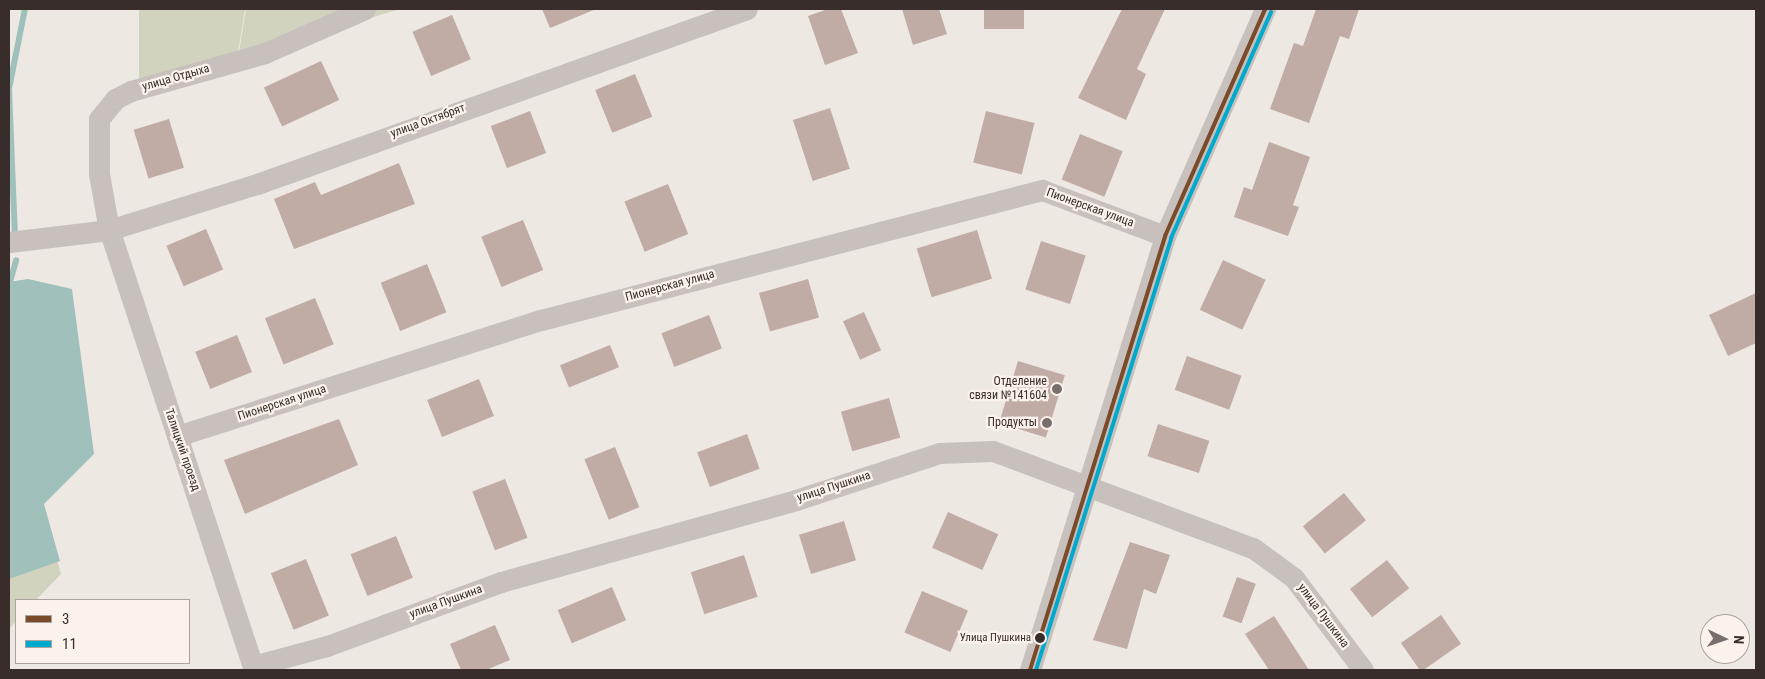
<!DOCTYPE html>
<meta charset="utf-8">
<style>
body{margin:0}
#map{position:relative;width:1765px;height:679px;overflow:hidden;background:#eee8e3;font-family:"Roboto Condensed",sans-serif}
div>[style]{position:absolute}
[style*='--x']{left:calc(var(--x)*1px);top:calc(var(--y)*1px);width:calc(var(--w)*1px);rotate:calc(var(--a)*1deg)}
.green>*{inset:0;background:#d1d3be}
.water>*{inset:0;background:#a0c0bc}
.stream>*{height:5.5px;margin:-2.75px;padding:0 2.75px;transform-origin:2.75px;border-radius:2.75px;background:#a0c0bc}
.building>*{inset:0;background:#c1aba5;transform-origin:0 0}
.street>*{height:21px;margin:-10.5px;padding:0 10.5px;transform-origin:10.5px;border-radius:10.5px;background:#c7c0bc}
.bus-1>*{height:4px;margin:-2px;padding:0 2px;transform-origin:2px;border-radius:2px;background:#7a4b2a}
.bus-2>*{height:4px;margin:-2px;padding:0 2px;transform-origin:2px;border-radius:2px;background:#00a9ce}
.dots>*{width:14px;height:14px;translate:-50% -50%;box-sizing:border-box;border:2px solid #faf2eb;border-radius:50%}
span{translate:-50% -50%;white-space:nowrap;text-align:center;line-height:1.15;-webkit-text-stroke:4.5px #faf2eb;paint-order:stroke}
.bus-label{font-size:11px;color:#382d2a}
.right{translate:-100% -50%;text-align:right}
.street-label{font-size:12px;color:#382d2a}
.poi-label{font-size:12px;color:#382d2a}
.frame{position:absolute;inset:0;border:10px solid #382d2a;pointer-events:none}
.legend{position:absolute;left:15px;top:599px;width:175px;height:65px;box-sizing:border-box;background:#faf2eb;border:1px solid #aca39e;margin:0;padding:6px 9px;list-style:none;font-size:15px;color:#382d2a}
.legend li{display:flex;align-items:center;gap:10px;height:25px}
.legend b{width:25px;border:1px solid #aca39e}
.north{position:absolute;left:1700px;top:614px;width:50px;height:50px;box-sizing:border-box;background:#faf2eb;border:1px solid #aca39e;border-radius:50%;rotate:93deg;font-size:14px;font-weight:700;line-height:20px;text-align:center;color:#382d2a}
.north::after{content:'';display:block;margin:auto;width:18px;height:22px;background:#786e6b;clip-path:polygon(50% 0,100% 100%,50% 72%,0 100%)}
</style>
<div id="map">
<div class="green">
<i style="clip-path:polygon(139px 9px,245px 9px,237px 59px,139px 82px)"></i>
<i style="clip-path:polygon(246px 9px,400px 9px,238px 58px)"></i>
<i style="clip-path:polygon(9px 471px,38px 490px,61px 574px,36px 600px,16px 600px,16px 621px,9px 629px)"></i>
</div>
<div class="water">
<i style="clip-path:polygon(28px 279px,72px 289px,94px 454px,44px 504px,60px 561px,9px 579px,9px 282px)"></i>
</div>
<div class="stream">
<i style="--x:15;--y:238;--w:149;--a:-92.3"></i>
<i style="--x:9;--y:89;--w:82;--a:-78.7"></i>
<i style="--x:10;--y:282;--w:22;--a:-74"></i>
</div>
<div class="building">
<i style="clip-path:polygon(542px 9px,596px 9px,550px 28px)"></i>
<i style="clip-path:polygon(828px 9px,841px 9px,858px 53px,825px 65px,808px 16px)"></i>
<i style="clip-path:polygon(902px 9px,939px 9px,947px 34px,913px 45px)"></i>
<i style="left:984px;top:9px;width:40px;height:20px"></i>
<i style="clip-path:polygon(1122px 9px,1165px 9px,1137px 69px,1146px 74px,1126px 120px,1078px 98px)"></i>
<i style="clip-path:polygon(1316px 9px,1359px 9px,1349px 39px,1340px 36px,1309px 123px,1270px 109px,1294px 43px,1303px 46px)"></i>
<i style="left:452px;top:15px;width:48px;height:43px;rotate:67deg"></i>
<i style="left:321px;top:61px;width:43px;height:63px;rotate:65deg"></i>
<i style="left:635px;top:74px;width:46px;height:43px;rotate:68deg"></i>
<i style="left:830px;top:108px;width:64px;height:39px;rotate:72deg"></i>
<i style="left:530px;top:111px;width:45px;height:42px;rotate:69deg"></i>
<i style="left:986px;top:111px;width:50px;height:53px;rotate:14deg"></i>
<i style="left:169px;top:119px;width:51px;height:37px;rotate:73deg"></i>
<i style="left:1080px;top:134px;width:46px;height:49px;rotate:22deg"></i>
<i style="clip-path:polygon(1269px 142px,1310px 157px,1293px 205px,1299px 207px,1288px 236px,1234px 217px,1244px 187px,1252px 190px)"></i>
<i style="clip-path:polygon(399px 163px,415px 204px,294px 249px,274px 199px,315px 182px,321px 195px)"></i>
<i style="left:668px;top:184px;width:54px;height:47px;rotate:68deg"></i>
<i style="left:523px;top:220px;width:54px;height:45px;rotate:68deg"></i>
<i style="left:206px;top:229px;width:44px;height:43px;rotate:67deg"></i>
<i style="left:977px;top:230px;width:51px;height:63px;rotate:73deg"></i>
<i style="left:1041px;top:241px;width:47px;height:51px;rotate:18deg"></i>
<i style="left:1223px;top:260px;width:47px;height:55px;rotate:25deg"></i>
<i style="left:427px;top:264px;width:52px;height:50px;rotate:68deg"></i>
<i style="left:808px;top:279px;width:40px;height:51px;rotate:74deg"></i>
<i style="clip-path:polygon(1756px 293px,1756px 343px,1728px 356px,1709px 315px)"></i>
<i style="left:315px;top:298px;width:50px;height:54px;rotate:68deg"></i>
<i style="left:864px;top:312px;width:42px;height:23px;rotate:66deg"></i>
<i style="left:709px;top:315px;width:36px;height:51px;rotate:69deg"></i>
<i style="left:237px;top:335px;width:40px;height:45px;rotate:68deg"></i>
<i style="left:610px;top:345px;width:24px;height:54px;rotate:68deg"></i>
<i style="left:1187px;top:356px;width:58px;height:36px;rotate:20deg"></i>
<i style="left:1018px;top:361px;width:49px;height:65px;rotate:17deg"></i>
<i style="left:479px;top:379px;width:40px;height:56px;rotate:68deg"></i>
<i style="left:889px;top:398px;width:41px;height:50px;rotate:74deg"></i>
<i style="clip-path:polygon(339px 419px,358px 465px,245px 514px,224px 460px)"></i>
<i style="left:1158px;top:424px;width:54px;height:34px;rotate:18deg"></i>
<i style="left:747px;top:434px;width:37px;height:53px;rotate:70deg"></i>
<i style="left:615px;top:447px;width:65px;height:33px;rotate:68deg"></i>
<i style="left:505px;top:479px;width:63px;height:35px;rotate:69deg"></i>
<i style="left:1344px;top:493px;width:35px;height:53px;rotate:51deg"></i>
<i style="left:948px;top:512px;width:55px;height:39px;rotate:24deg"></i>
<i style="left:844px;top:521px;width:41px;height:47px;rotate:73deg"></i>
<i style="left:396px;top:536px;width:45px;height:49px;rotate:68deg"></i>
<i style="clip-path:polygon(1130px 542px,1170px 555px,1156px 594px,1144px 589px,1127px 649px,1093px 640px)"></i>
<i style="left:744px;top:555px;width:44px;height:56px;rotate:72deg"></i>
<i style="left:306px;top:559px;width:61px;height:38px;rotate:68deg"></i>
<i style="left:1387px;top:560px;width:36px;height:47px;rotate:52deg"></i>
<i style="left:1237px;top:577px;width:20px;height:42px;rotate:20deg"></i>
<i style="left:612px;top:587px;width:36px;height:59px;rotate:67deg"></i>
<i style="left:922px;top:591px;width:50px;height:45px;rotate:23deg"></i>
<i style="left:1441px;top:615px;width:35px;height:49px;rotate:55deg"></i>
<i style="clip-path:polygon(1274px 616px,1309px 670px,1269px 670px,1245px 634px)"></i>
<i style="clip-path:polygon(495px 625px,510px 660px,486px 670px,461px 670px,450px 644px)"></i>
</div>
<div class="street">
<i style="--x:9;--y:242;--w:101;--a:-6.8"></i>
<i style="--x:109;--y:230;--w:155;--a:-17.3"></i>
<i style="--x:257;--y:184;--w:520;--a:-19.65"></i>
<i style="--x:177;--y:436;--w:382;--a:-17.7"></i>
<i style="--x:541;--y:320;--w:518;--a:-14.55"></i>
<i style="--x:1042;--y:190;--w:131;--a:20.5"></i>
<i style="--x:253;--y:666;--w:77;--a:-15.1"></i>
<i style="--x:327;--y:646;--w:185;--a:-20.2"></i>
<i style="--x:501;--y:582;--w:306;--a:-15.5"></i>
<i style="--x:796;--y:500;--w:151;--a:-18.1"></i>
<i style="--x:940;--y:453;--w:53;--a:-2.2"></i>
<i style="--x:993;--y:451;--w:278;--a:20.5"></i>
<i style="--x:1253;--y:548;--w:51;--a:36.2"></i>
<i style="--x:1294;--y:578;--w:115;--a:53.1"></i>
<i style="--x:254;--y:670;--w:463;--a:-108.2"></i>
<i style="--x:109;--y:230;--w:57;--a:-100.1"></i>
<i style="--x:99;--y:174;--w:55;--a:-90"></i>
<i style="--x:99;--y:119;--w:26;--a:-51"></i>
<i style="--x:115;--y:99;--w:18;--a:-27"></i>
<i style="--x:131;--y:91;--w:139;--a:-15.8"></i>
<i style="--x:265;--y:53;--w:109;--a:-23.7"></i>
<i style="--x:1030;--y:670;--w:455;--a:-72.7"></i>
<i style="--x:1165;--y:236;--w:248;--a:-66.2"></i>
</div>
<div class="bus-1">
<i style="--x:1030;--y:670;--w:455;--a:-72.7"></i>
<i style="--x:1165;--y:236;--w:248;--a:-66.2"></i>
</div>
<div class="bus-2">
<i style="--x:1036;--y:670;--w:453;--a:-72.6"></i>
<i style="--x:1171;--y:238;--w:247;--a:-66.1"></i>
</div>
<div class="dots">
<i style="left:1057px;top:389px;background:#786e6b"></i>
<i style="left:1047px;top:423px;background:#786e6b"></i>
<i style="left:1040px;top:638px;background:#382d2a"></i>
</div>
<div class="bus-label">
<span class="right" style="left:1031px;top:638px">Улица Пушкина</span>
</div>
<div class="street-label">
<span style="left:176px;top:78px;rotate:-16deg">улица Отдыха</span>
<span style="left:428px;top:121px;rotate:-20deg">улица Октябрят</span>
<span style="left:1090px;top:208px;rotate:20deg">Пионерская улица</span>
<span style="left:670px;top:286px;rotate:-15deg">Пионерская улица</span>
<span style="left:282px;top:403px;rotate:-18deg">Пионерская улица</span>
<span style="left:182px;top:450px;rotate:71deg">Талицкий проезд</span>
<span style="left:834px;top:487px;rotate:-18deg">улица Пушкина</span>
<span style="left:446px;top:602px;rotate:-20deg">улица Пушкина</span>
<span style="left:1323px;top:616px;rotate:53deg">улица Пушкина</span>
</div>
<div class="poi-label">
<span class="right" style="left:1047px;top:389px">Отделение<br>связи №141604</span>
<span class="right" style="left:1037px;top:423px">Продукты</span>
</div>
<div class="frame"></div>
<ul class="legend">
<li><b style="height:6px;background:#7a4b2a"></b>3</li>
<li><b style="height:6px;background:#00a9ce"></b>11</li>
</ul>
<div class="north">N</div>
</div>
